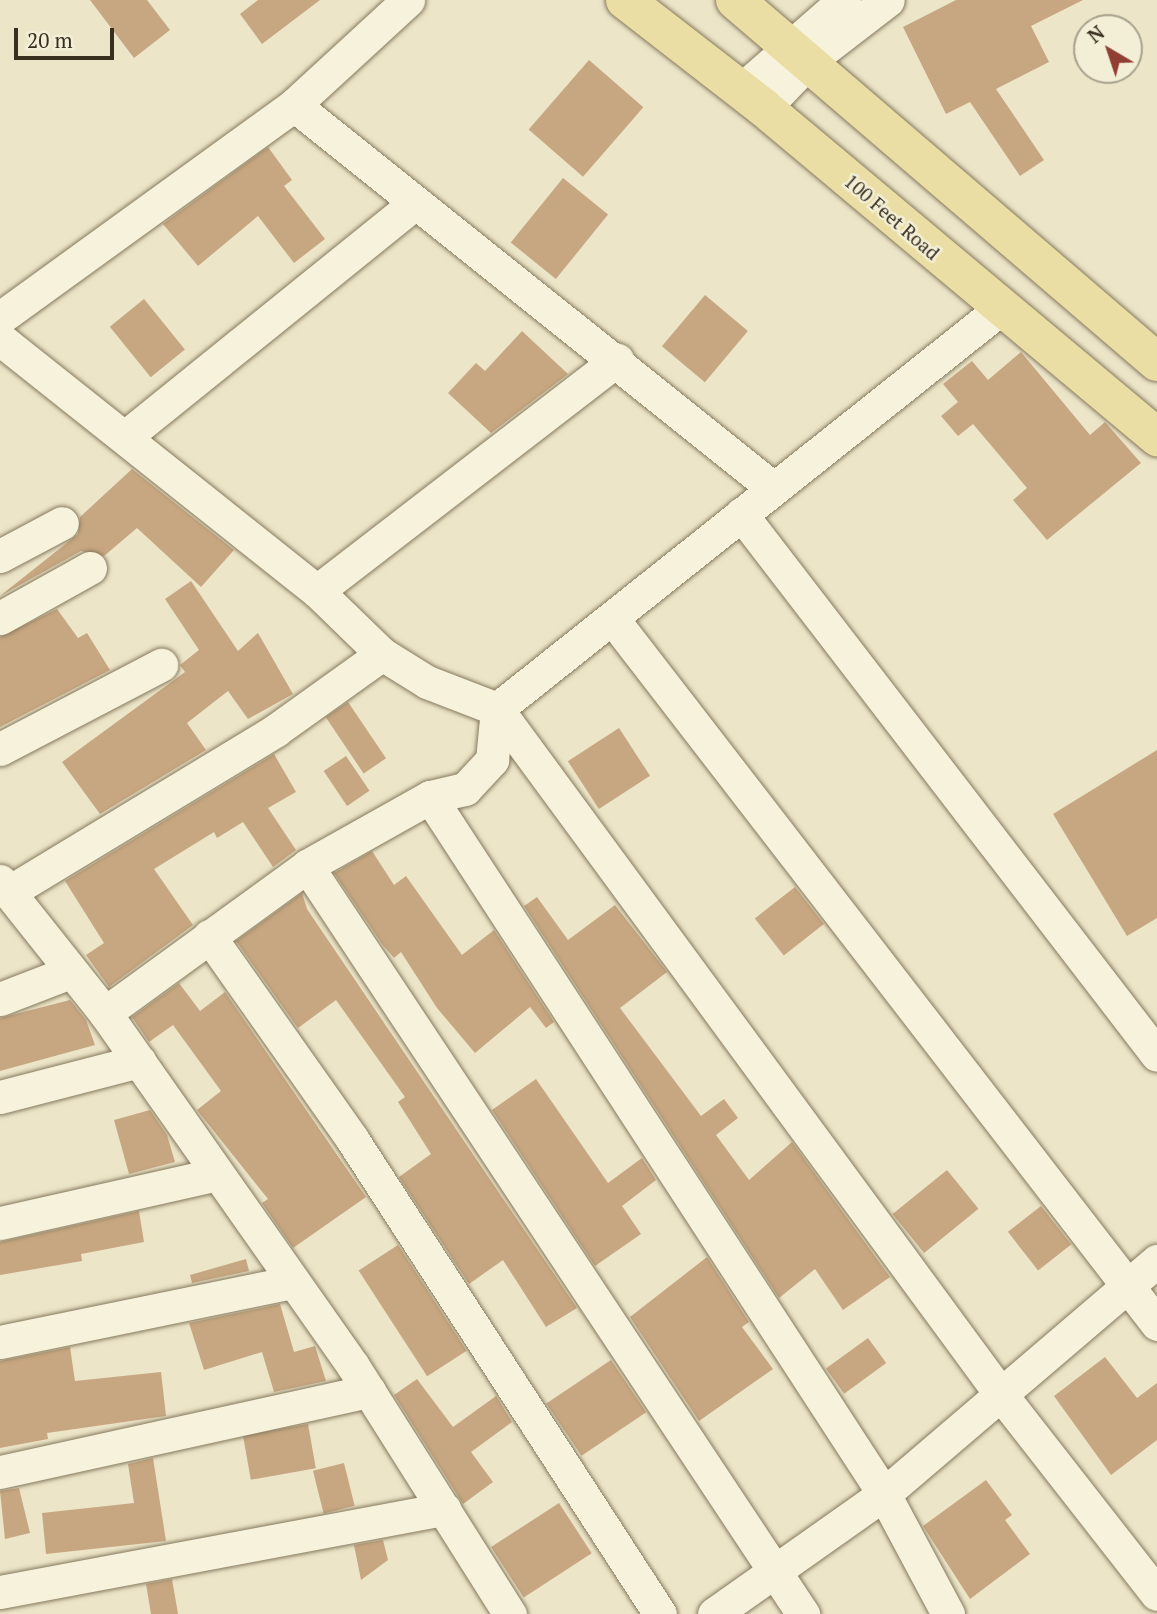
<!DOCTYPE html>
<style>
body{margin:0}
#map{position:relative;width:1157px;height:1614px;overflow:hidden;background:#ece5c8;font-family:"PT Serif",serif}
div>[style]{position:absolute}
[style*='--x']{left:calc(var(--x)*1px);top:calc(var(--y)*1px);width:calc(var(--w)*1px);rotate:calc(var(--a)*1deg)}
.building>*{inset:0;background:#c7a781;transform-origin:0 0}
.roads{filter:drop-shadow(0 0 2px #86795e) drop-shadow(0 0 2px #86795e)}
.minor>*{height:33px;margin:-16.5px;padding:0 16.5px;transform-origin:16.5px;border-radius:16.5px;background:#f7f2db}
.major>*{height:38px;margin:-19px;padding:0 19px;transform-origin:19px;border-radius:19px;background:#ebdea4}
span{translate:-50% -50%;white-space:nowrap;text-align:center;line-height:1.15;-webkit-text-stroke:5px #f3efd7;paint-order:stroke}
.street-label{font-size:19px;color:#382f21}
.north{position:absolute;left:1073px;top:14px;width:70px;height:70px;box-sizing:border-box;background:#f3efd7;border:2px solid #a8a28e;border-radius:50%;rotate:321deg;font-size:19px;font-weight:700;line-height:28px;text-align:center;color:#382f21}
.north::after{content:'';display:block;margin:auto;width:24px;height:32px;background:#913e33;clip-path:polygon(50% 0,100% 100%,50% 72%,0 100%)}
.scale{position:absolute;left:14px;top:28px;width:100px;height:32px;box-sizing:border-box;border:4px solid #382f21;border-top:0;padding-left:9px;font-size:21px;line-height:24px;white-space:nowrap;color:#382f21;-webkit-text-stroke:5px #f3efd7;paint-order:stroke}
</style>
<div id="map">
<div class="building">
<i style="clip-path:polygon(90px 0,147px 0,170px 30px,134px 58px)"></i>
<i style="clip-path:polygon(258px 0,320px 0,262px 44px,240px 14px)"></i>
<i style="clip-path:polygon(956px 0,1083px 0,1031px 26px,1049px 62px,996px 89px,1044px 160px,1020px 176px,970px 102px,946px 114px,903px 27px)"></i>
<i style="left:589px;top:60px;width:72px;height:92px;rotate:41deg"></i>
<i style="clip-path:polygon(268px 147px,292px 180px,284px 186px,325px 239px,294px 263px,258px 216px,198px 266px,163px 224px)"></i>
<i style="left:563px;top:178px;width:58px;height:83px;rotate:39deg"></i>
<i style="left:705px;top:295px;width:56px;height:67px;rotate:40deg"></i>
<i style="left:144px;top:299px;width:65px;height:44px;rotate:51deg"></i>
<i style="clip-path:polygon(522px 331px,568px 374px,491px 433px,448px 393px,476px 363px,485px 371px)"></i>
<i style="clip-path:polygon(1021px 352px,1090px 435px,1105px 422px,1141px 463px,1047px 540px,1013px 500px,1027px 488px,973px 424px,958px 436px,941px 416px,958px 402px,943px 384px,972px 361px,988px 380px)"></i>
<i style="clip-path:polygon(132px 469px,234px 550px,201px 587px,137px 528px,104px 556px,81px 551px,0 596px,78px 534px,80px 517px)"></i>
<i style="clip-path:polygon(191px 581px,238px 651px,258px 633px,293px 694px,248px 719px,228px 691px,187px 723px,206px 750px,100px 814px,62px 762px,185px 672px,180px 665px,199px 650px,165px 599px)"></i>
<i style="clip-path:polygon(57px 609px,78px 638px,87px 633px,110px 670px,0 727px,0 637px)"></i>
<i style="left:348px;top:702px;width:68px;height:27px;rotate:56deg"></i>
<i style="left:619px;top:728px;width:57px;height:61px;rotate:57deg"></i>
<i style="clip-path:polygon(1157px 750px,1157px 918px,1127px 936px,1053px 814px)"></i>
<i style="clip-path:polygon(274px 754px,296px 792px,268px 808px,296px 850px,273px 867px,243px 822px,217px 838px,214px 832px,154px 869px,193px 925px,109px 987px,86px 955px,104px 943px,65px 881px)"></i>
<i style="left:346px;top:756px;width:42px;height:27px;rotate:56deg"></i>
<i style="clip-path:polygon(372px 851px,394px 885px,406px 876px,462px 955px,494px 930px,554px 1022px,546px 1028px,530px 1007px,475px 1053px,437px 1008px,401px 952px,394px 958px,382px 944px,334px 873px)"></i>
<i style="left:795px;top:887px;width:47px;height:51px;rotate:52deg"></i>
<i style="clip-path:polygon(302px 893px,307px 909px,577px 1308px,546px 1327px,503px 1260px,469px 1284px,399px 1177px,431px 1154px,398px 1102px,405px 1097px,336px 1000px,298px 1028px,236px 941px)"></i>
<i style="clip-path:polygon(537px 897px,568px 940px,615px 905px,667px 972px,620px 1008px,701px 1116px,724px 1099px,738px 1118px,716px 1135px,749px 1180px,792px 1142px,890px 1277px,843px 1310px,815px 1269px,779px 1298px,524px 906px)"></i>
<i style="clip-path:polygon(179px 983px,200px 1011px,225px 992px,366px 1197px,293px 1248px,262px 1203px,268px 1199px,197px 1110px,221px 1091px,173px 1025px,149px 1042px,132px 1017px)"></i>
<i style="clip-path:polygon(70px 1000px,86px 1020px,95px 1045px,0 1071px,0 1018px)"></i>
<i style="clip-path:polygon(536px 1079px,608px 1183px,642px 1158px,656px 1180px,622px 1206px,641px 1234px,595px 1266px,492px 1110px)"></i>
<i style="clip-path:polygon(150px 1110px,167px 1135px,175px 1162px,129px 1174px,114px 1120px)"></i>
<i style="left:947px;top:1170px;width:50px;height:70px;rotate:51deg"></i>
<i style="left:1041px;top:1206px;width:49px;height:42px;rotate:52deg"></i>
<i style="clip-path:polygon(139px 1211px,144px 1242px,81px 1254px,82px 1261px,0 1275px,0 1242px)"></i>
<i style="left:398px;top:1245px;width:126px;height:47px;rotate:57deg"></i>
<i style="clip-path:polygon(707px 1257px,749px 1322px,742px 1327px,773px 1369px,699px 1421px,630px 1317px)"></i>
<i style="clip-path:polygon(246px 1259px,249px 1271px,192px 1283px,190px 1275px)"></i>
<i style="clip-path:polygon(280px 1304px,294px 1352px,315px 1346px,326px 1381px,274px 1392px,262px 1352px,204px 1370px,189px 1323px)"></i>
<i style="left:868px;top:1338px;width:31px;height:52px;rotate:54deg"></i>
<i style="clip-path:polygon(70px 1347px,75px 1381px,161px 1372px,166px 1416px,47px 1433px,48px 1439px,0 1448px,0 1361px)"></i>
<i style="clip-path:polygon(1105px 1357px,1137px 1398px,1157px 1383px,1157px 1440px,1111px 1475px,1054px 1396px)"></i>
<i style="left:611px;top:1360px;width:63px;height:78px;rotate:56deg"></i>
<i style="clip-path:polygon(417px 1379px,453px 1427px,496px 1396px,512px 1422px,471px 1452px,493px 1482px,463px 1504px,394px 1395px)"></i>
<i style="left:308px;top:1424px;width:45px;height:66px;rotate:80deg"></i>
<i style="clip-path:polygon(153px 1458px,166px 1541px,46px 1554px,42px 1513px,134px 1503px,128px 1464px)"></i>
<i style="left:344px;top:1463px;width:44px;height:32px;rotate:76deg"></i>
<i style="clip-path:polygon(986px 1480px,1012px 1515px,1005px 1520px,1030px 1554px,970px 1599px,923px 1526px)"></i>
<i style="clip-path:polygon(19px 1488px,30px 1533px,5px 1539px,0 1491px)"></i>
<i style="left:559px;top:1503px;width:60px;height:81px;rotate:57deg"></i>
<i style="clip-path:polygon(383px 1540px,388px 1560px,361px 1580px,354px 1545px)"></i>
<i style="clip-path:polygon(172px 1579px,178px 1614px,151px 1614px,146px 1584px)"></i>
</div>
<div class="roads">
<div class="minor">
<i style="--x:741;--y:90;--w:137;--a:-41.1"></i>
<i style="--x:294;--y:105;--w:613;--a:38.65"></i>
<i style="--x:764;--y:108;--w:66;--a:-46.2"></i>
<i style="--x:810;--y:60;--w:98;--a:-37.6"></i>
<i style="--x:0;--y:318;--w:363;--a:-35.9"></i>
<i style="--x:294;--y:105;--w:155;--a:-42.6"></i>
<i style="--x:0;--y:339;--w:405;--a:38.5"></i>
<i style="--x:317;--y:591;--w:91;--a:44.1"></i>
<i style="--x:382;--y:654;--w:53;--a:31.9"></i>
<i style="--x:427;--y:682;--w:75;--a:21.1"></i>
<i style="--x:497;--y:709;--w:848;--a:53.68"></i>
<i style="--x:999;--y:1392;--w:256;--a:52"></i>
<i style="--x:125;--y:437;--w:371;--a:-38.9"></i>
<i style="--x:741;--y:514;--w:682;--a:52.44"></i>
<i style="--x:0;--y:556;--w:70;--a:-28"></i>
<i style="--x:317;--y:591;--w:379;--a:-37.6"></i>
<i style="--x:0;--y:618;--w:103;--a:-29.1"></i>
<i style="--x:612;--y:618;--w:892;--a:52.33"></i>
<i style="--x:0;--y:749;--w:182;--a:-27.6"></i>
<i style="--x:430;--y:797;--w:832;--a:56.92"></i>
<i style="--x:884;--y:1494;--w:136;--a:61.9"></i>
<i style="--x:307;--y:866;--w:898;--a:56.45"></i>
<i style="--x:0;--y:881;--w:169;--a:51.5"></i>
<i style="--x:105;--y:1013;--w:431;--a:54.9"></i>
<i style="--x:353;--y:1366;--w:294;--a:57.7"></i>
<i style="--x:9;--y:892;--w:312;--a:-31.2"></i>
<i style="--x:276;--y:730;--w:130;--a:-35.6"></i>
<i style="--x:209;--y:936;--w:248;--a:54.8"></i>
<i style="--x:352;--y:1139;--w:566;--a:57.04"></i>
<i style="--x:0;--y:999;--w:75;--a:-21.1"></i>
<i style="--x:105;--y:1013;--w:250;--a:-36"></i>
<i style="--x:307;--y:866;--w:141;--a:-29.3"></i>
<i style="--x:430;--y:797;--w:36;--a:-13"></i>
<i style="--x:465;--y:789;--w:40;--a:-47"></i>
<i style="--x:492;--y:760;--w:51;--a:-84.4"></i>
<i style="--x:497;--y:709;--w:643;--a:-38.49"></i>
<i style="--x:0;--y:1097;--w:144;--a:-14.5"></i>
<i style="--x:0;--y:1223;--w:222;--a:-12.7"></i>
<i style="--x:0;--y:1342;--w:298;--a:-11.6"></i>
<i style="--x:0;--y:1472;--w:378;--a:-12.4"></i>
<i style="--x:0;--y:1592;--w:452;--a:-10.6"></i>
<i style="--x:714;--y:1614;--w:208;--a:-35.2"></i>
<i style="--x:884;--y:1494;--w:359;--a:-40.5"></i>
</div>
<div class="major">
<i style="--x:625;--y:0;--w:176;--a:37.8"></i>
<i style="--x:764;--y:108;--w:513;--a:39.93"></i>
<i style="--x:735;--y:0;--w:556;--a:40.62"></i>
</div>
</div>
<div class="street-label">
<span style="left:892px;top:217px;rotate:41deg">100 Feet Road</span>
</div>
<div class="north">N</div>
<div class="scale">20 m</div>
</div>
